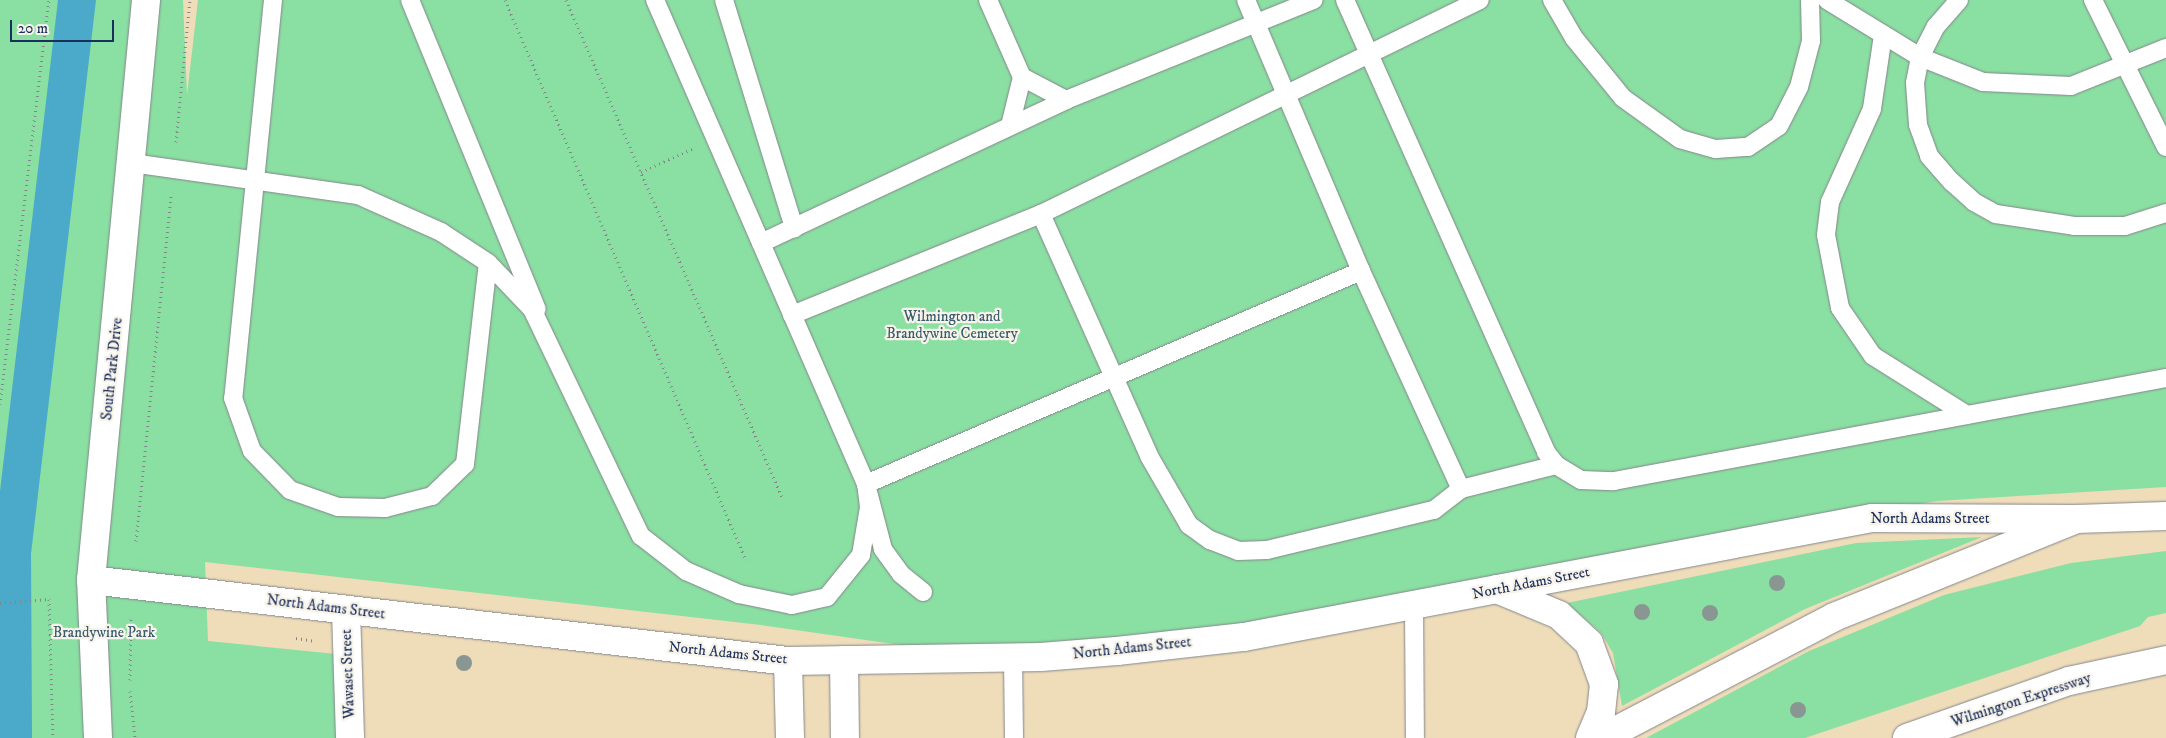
<!DOCTYPE html>
<style>
body{margin:0}
#map{position:relative;width:2166px;height:738px;overflow:hidden;background:#efddba;font-family:"IM FELL DW Pica",serif}
div>[style]{position:absolute}
[style*='--x']{left:calc(var(--x)*1px);top:calc(var(--y)*1px);width:calc(var(--w)*1px);rotate:calc(var(--a)*1deg)}
.green>*{inset:0;background:#8adfa2}
.water>*{inset:0;background:#4ba9ca}
.path>*{height:3px;margin-top:-1.5px;transform-origin:0;background:repeating-linear-gradient(90deg,#85868c 0 1px,transparent 0 5px)}
.roads{filter:drop-shadow(0 0 1px #85868c) drop-shadow(0 0 1px #85868c)}
.service>*{height:18px;margin:-9px;padding:0 9px;transform-origin:9px;border-radius:9px;background:#fff}
.minor>*{height:28px;margin:-14px;padding:0 14px;transform-origin:14px;border-radius:14px;background:#fff}
.tertiary>*{height:28px;margin:-14px;padding:0 14px;transform-origin:14px;border-radius:14px;background:#fff}
.primary>*{height:28px;margin:-14px;padding:0 14px;transform-origin:14px;border-radius:14px;background:#fff}
.motorway>*{height:28px;margin:-14px;padding:0 14px;transform-origin:14px;border-radius:14px;background:#fff}
.trees>*{width:16px;height:16px;margin:-8px;border-radius:50%;background:#8a9691}
span{translate:-50% -50%;white-space:nowrap;text-align:center;line-height:1.15;-webkit-text-stroke:4.5px #f7f3e8;paint-order:stroke}
.park-label{font-size:15px;color:#375b6f}
.street-label{font-size:15px;color:#1b2f5e}
.scale{position:absolute;left:10px;top:20px;width:104px;height:22px;box-sizing:border-box;border:2px solid #1b2f5e;border-top:0;padding-left:6px;font-size:15px;line-height:18px;white-space:nowrap;color:#1b2f5e;-webkit-text-stroke:4px #f7f3e8;paint-order:stroke}
</style>
<div id="map">
<div class="green">
<i style="clip-path:polygon(0 0,183px 0,187px 95px,198px 0,2166px 0,2166px 487px,1937px 501px,1735px 535px,1305px 621px,943px 651px,761px 625px,205px 562px,208px 641px,346px 655px,350px 738px,0 738px)"></i>
<i style="clip-path:polygon(1982px 537px,1805px 609px,1622px 706px,1613px 653px,1601px 633px,1567px 603px,1856px 543px)"></i>
<i style="clip-path:polygon(2166px 551px,2166px 613px,2148px 617px,2140px 626px,1805px 738px,1646px 738px,1809px 651px,1944px 595px,2071px 563px)"></i>
</div>
<div class="water">
<i style="clip-path:polygon(58px 0,96px 0,31px 554px,32px 738px,0 738px,0 491px)"></i>
</div>
<div class="path">
<i style="--x:505;--y:0;--w:610;--a:66.72"></i>
<i style="--x:566;--y:0;--w:542;--a:66.51"></i>
<i style="--x:176;--y:142;--w:143;--a:-84.4"></i>
<i style="--x:641;--y:172;--w:56;--a:-24.3"></i>
<i style="--x:0;--y:404;--w:407;--a:-83.1"></i>
<i style="--x:136;--y:541;--w:347;--a:-84.2"></i>
<i style="--x:0;--y:603;--w:49;--a:-4.7"></i>
<i style="--x:49;--y:599;--w:139;--a:88.4"></i>
<i style="--x:296;--y:638;--w:18;--a:9"></i>
<i style="--x:130;--y:680;--w:64;--a:-89.1"></i>
<i style="--x:130;--y:691;--w:47;--a:83.9"></i>
</div>
<div class="roads">
<div class="service">
<i style="--x:273;--y:0;--w:400;--a:95.7"></i>
<i style="--x:233;--y:398;--w:56;--a:70.3"></i>
<i style="--x:252;--y:451;--w:54;--a:45.7"></i>
<i style="--x:290;--y:490;--w:51;--a:19.5"></i>
<i style="--x:338;--y:507;--w:47;--a:1.2"></i>
<i style="--x:385;--y:508;--w:49;--a:-14.3"></i>
<i style="--x:432;--y:496;--w:46;--a:-44.1"></i>
<i style="--x:465;--y:464;--w:202;--a:-83.5"></i>
<i style="--x:410;--y:0;--w:334;--a:67.7"></i>
<i style="--x:724;--y:0;--w:239;--a:72.9"></i>
<i style="--x:988;--y:0;--w:84;--a:66.2"></i>
<i style="--x:1246;--y:0;--w:294;--a:67"></i>
<i style="--x:1361;--y:271;--w:240;--a:65.4"></i>
<i style="--x:1345;--y:0;--w:495;--a:66"></i>
<i style="--x:1546;--y:452;--w:16;--a:52"></i>
<i style="--x:1556;--y:465;--w:29;--a:31"></i>
<i style="--x:1581;--y:480;--w:33;--a:2"></i>
<i style="--x:1614;--y:481;--w:562;--a:-10.57"></i>
<i style="--x:1552;--y:0;--w:44;--a:59.9"></i>
<i style="--x:1574;--y:38;--w:77;--a:50.8"></i>
<i style="--x:1623;--y:98;--w:70;--a:35.7"></i>
<i style="--x:1680;--y:139;--w:37;--a:16"></i>
<i style="--x:1716;--y:149;--w:32;--a:-4"></i>
<i style="--x:1748;--y:147;--w:37;--a:-34"></i>
<i style="--x:1779;--y:126;--w:44;--a:-62.9"></i>
<i style="--x:1799;--y:87;--w:48;--a:-75.4"></i>
<i style="--x:1811;--y:41;--w:41;--a:-91.4"></i>
<i style="--x:1827;--y:0;--w:109;--a:31.5"></i>
<i style="--x:1920;--y:57;--w:68;--a:21.6"></i>
<i style="--x:1983;--y:82;--w:88;--a:2.6"></i>
<i style="--x:2071;--y:86;--w:102;--a:-21.8"></i>
<i style="--x:1959;--y:0;--w:35;--a:131"></i>
<i style="--x:1936;--y:26;--w:35;--a:117"></i>
<i style="--x:1920;--y:57;--w:26;--a:101"></i>
<i style="--x:1915;--y:83;--w:42;--a:85.9"></i>
<i style="--x:1918;--y:125;--w:33;--a:70"></i>
<i style="--x:1929;--y:156;--w:35;--a:49"></i>
<i style="--x:1952;--y:182;--w:30;--a:42"></i>
<i style="--x:1974;--y:202;--w:25;--a:29"></i>
<i style="--x:1996;--y:214;--w:79;--a:8.7"></i>
<i style="--x:2074;--y:226;--w:51;--a:0"></i>
<i style="--x:2125;--y:226;--w:43;--a:-17.6"></i>
<i style="--x:2093;--y:0;--w:164;--a:63.6"></i>
<i style="--x:1883;--y:35;--w:75;--a:98.5"></i>
<i style="--x:1872;--y:109;--w:102;--a:114.3"></i>
<i style="--x:1830;--y:202;--w:33;--a:97"></i>
<i style="--x:1826;--y:235;--w:74;--a:79.1"></i>
<i style="--x:1840;--y:308;--w:58;--a:55.5"></i>
<i style="--x:1873;--y:356;--w:111;--a:32.1"></i>
<i style="--x:1010;--y:126;--w:50;--a:-76.2"></i>
<i style="--x:1022;--y:77;--w:50;--a:27.6"></i>
<i style="--x:132;--y:163;--w:228;--a:8.1"></i>
<i style="--x:358;--y:195;--w:91;--a:24"></i>
<i style="--x:441;--y:232;--w:56;--a:33.4"></i>
<i style="--x:488;--y:263;--w:64;--a:46.3"></i>
<i style="--x:532;--y:309;--w:252;--a:64.4"></i>
<i style="--x:641;--y:536;--w:57;--a:37.9"></i>
<i style="--x:686;--y:571;--w:58;--a:23.5"></i>
<i style="--x:739;--y:594;--w:54;--a:11.7"></i>
<i style="--x:792;--y:605;--w:36;--a:-13"></i>
<i style="--x:827;--y:597;--w:54;--a:-51"></i>
<i style="--x:861;--y:555;--w:49;--a:-80.5"></i>
<i style="--x:869;--y:507;--w:23;--a:-97"></i>
<i style="--x:866;--y:484;--w:528;--a:-113.55"></i>
<i style="--x:1041;--y:214;--w:265;--a:65.9"></i>
<i style="--x:1149;--y:456;--w:80;--a:59.9"></i>
<i style="--x:1189;--y:525;--w:26;--a:36"></i>
<i style="--x:1210;--y:540;--w:30;--a:21"></i>
<i style="--x:1238;--y:551;--w:29;--a:-2"></i>
<i style="--x:1267;--y:550;--w:172;--a:-13.5"></i>
<i style="--x:1434;--y:510;--w:34;--a:-38"></i>
<i style="--x:1461;--y:489;--w:98;--a:-14.2"></i>
<i style="--x:761;--y:243;--w:337;--a:-25.1"></i>
<i style="--x:1066;--y:100;--w:267;--a:-22"></i>
<i style="--x:792;--y:315;--w:269;--a:-22.1"></i>
<i style="--x:1041;--y:214;--w:488;--a:-26"></i>
<i style="--x:923;--y:592;--w:28;--a:-141"></i>
<i style="--x:901;--y:574;--w:31;--a:-126"></i>
<i style="--x:883;--y:549;--w:67;--a:-104.7"></i>
<i style="--x:866;--y:484;--w:539;--a:-23.28"></i>
<i style="--x:1414;--y:606;--w:132;--a:89.6"></i>
<i style="--x:1013;--y:657;--w:81;--a:89.3"></i>
</div>
<div class="minor">
<i style="--x:91;--y:580;--w:702;--a:6.63"></i>
<i style="--x:346;--y:610;--w:128;--a:88.2"></i>
<i style="--x:98;--y:738;--w:158;--a:-92.5"></i>
<i style="--x:91;--y:580;--w:583;--a:-84.58"></i>
</div>
<div class="tertiary">
<i style="--x:844;--y:660;--w:78;--a:89.3"></i>
<i style="--x:790;--y:738;--w:77;--a:-91.5"></i>
<i style="--x:788;--y:661;--w:253;--a:-0.9"></i>
<i style="--x:1041;--y:657;--w:76;--a:-4.5"></i>
<i style="--x:1117;--y:651;--w:128;--a:-6.3"></i>
<i style="--x:1244;--y:637;--w:639;--a:-10.73"></i>
<i style="--x:1872;--y:518;--w:204;--a:0.3"></i>
</div>
<div class="primary">
<i style="--x:2076;--y:519;--w:90;--a:-1.9"></i>
</div>
<div class="motorway">
<i style="--x:1497;--y:589;--w:67;--a:22.8"></i>
<i style="--x:1559;--y:615;--w:41;--a:43"></i>
<i style="--x:1589;--y:643;--w:44;--a:69.9"></i>
<i style="--x:1604;--y:684;--w:28;--a:96"></i>
<i style="--x:1601;--y:712;--w:28;--a:113"></i>
<i style="--x:1602;--y:738;--w:262;--a:-27.5"></i>
<i style="--x:1834;--y:617;--w:261;--a:-22"></i>
<i style="--x:1907;--y:738;--w:172;--a:-19.4"></i>
<i style="--x:2069;--y:681;--w:99;--a:-12.2"></i>
</div>
</div>
<div class="trees">
<i style="left:1777px;top:583px"></i>
<i style="left:1642px;top:612px"></i>
<i style="left:1710px;top:613px"></i>
<i style="left:464px;top:663px"></i>
<i style="left:1798px;top:710px"></i>
</div>
<div class="park-label">
<span style="left:952px;top:325px">Wilmington and<br>Brandywine Cemetery</span>
<span style="left:104px;top:633px">Brandywine Park</span>
</div>
<div class="street-label">
<span style="left:112px;top:369px;rotate:-84deg">South Park Drive</span>
<span style="left:1930px;top:519px">North Adams Street</span>
<span style="left:1531px;top:583px;rotate:-11deg">North Adams Street</span>
<span style="left:326px;top:607px;rotate:7deg">North Adams Street</span>
<span style="left:1132px;top:648px;rotate:-6deg">North Adams Street</span>
<span style="left:728px;top:653px;rotate:6deg">North Adams Street</span>
<span style="left:348px;top:674px;rotate:-92deg">Wawaset Street</span>
<span style="left:2021px;top:700px;rotate:-18deg">Wilmington Expressway</span>
</div>
<div class="scale">20 m</div>
</div>
